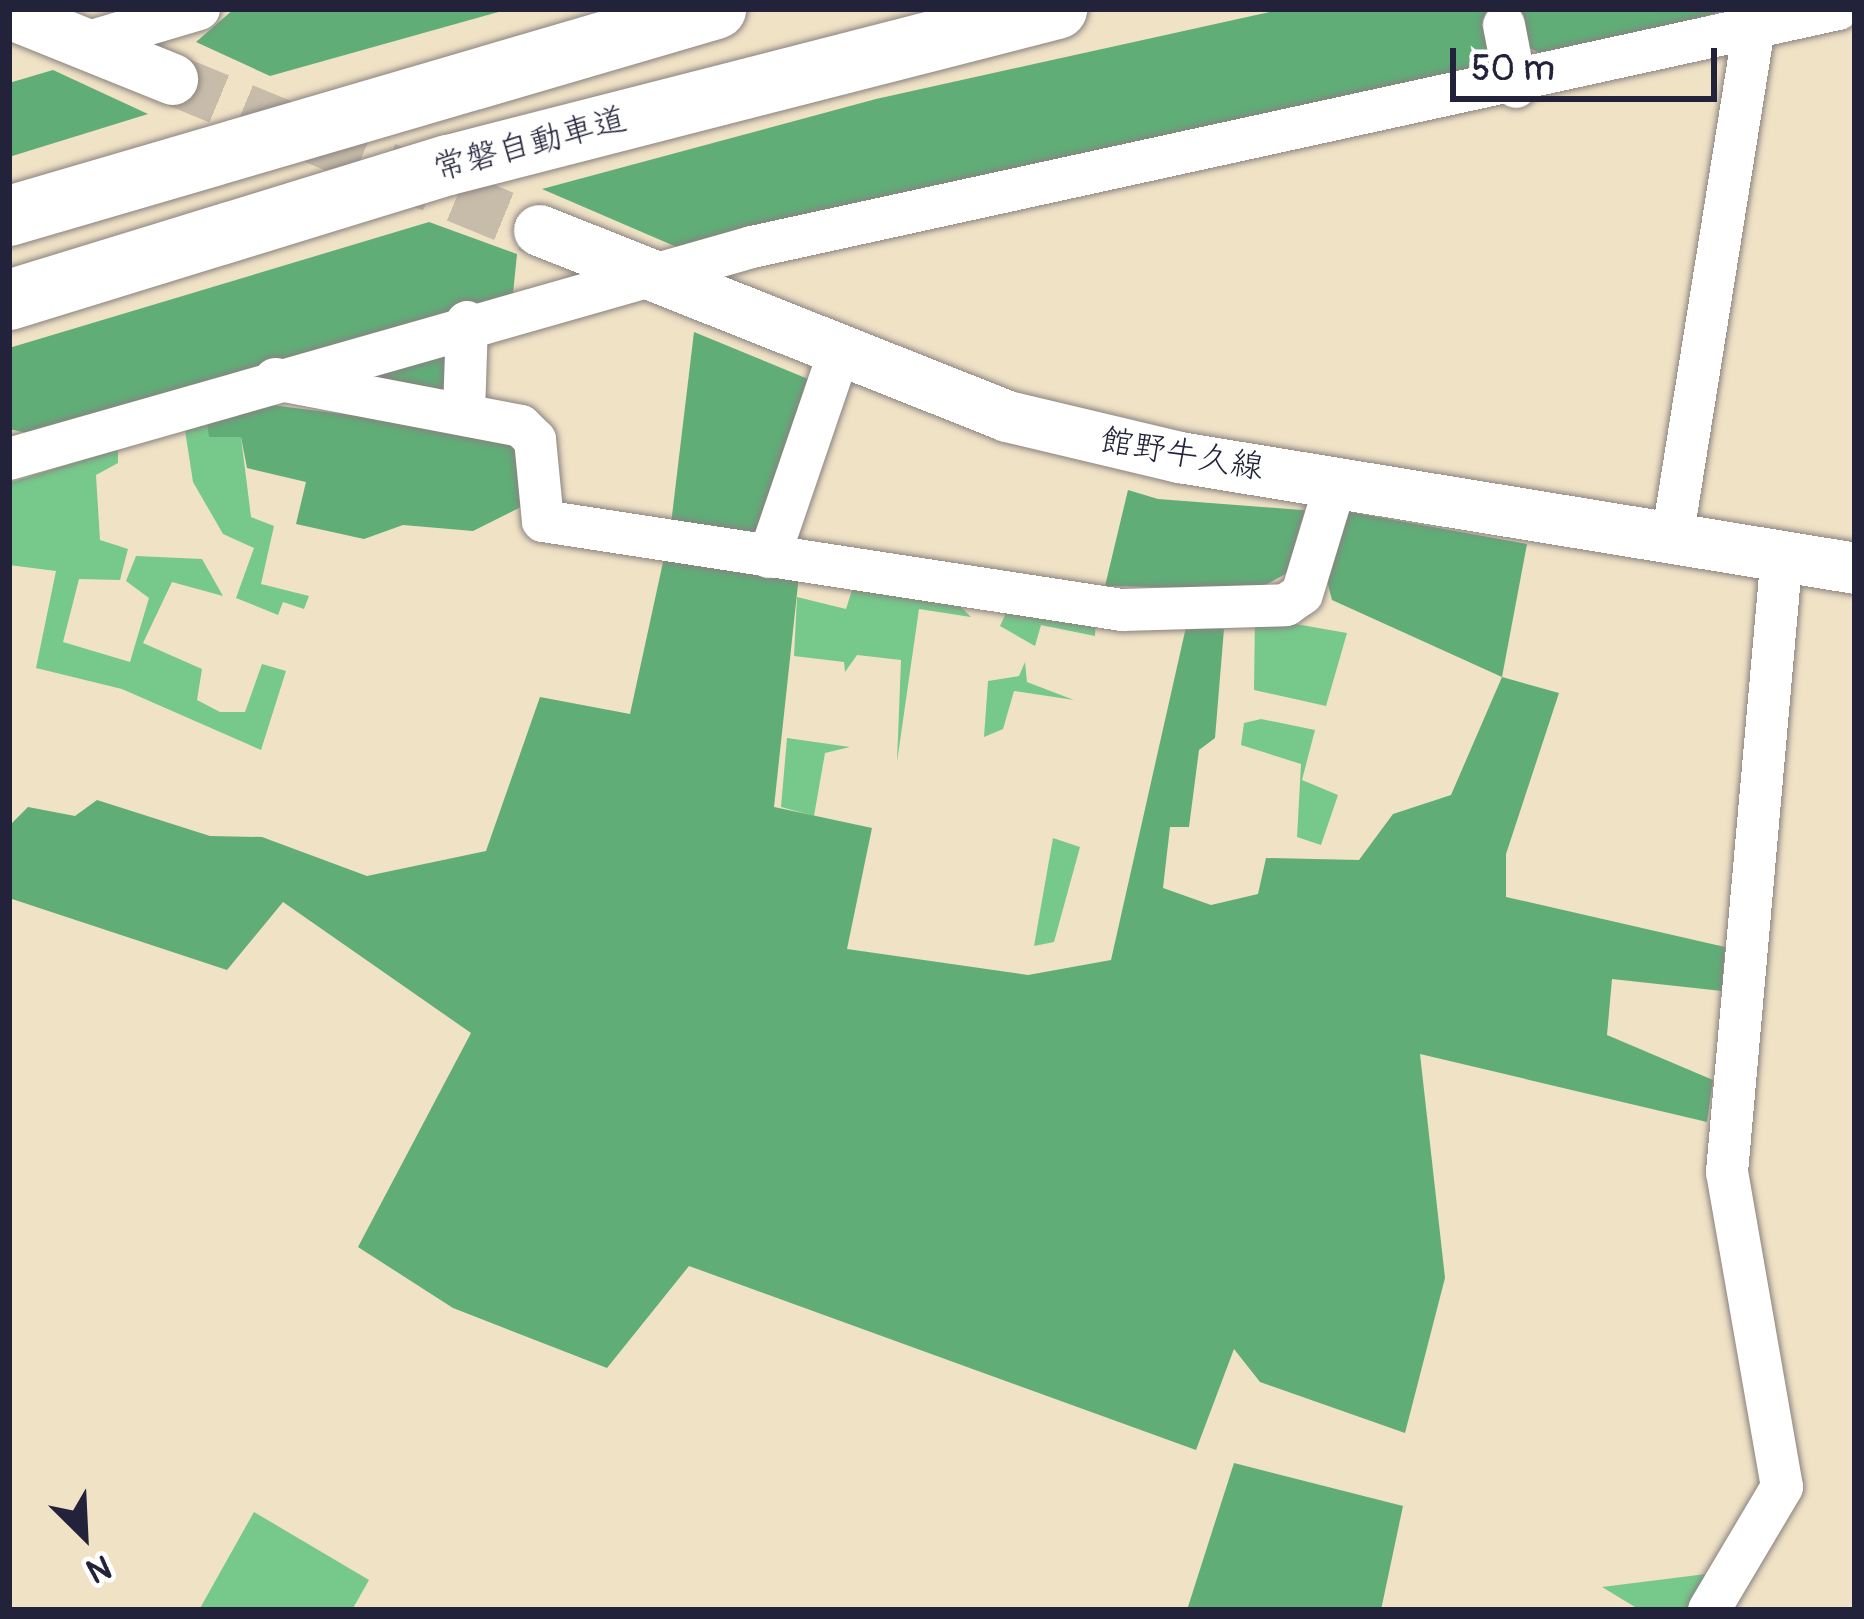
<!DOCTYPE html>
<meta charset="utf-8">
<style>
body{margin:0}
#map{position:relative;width:1864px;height:1619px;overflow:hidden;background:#f0e2c5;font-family:Pangolin,"Klee One",sans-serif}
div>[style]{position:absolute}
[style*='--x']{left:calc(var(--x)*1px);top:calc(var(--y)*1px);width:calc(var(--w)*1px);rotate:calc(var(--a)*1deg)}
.green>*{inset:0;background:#76c98b}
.forest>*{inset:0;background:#60ad77}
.major-tunnel>*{height:51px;margin-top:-25.5px;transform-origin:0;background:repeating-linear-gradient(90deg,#c7bca9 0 51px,transparent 0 77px)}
.roads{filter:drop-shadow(0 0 3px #898280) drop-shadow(0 0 3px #898280)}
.minor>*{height:42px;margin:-21px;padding:0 21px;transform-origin:21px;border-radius:21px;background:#fff}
.major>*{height:51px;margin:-25.5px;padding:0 25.5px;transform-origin:25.5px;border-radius:25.5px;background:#fff}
.highway>*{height:60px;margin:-30px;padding:0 30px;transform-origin:30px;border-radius:30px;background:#fff}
span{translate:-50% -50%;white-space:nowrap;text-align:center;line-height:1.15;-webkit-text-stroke:9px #fff;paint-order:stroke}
.street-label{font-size:33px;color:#22223b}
.frame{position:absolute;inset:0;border:12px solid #22223b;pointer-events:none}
.north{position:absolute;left:24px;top:1475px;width:120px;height:120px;-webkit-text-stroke:9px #fff;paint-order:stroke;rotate:156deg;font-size:33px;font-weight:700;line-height:48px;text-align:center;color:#22223b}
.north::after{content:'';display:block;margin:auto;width:42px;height:54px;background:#22223b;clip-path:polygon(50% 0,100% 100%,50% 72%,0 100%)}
.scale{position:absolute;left:1450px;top:48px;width:267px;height:54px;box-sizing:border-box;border:6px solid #22223b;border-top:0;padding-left:15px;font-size:36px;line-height:42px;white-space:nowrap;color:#22223b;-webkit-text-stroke:9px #fff;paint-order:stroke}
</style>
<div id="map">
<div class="green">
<i style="clip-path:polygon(207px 422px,241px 437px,251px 517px,274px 526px,261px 584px,309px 596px,304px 609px,283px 602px,278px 615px,236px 598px,254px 548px,223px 534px,193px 482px,184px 424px)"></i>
<i style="clip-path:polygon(118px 449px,118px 463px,96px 475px,100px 540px,128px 549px,120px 580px,79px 579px,63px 642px,130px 662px,149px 598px,126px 581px,136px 556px,202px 559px,223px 596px,172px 582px,143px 643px,202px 669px,197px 700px,220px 712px,245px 712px,262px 664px,286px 671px,261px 750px,122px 689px,36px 668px,56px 571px,9px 565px,9px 483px)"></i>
<i style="clip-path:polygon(853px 587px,959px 605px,971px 617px,919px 609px,897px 762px,901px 660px,857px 655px,845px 672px,844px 662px,794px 656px,797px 597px,846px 609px)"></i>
<i style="clip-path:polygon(1006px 613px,1096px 620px,1095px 636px,1041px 625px,1035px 646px,1000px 626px)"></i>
<i style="clip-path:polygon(1255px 617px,1347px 633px,1326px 706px,1254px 690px)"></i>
<i style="clip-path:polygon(1025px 662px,1027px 682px,1074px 700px,1014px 691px,1003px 729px,984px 737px,988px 681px,1019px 676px)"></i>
<i style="clip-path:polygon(1261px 719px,1315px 730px,1302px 780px,1338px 795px,1321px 845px,1297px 837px,1301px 764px,1241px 745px,1244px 723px)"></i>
<i style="clip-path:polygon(787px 738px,850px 747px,825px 753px,814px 816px,781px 807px)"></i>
<i style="clip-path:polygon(1053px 838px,1080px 847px,1054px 942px,1034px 946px)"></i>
<i style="clip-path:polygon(254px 1512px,369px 1580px,352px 1610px,199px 1610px)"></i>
<i style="clip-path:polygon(1714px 1573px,1691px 1610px,1640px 1610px,1602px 1587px)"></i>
</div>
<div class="forest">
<i style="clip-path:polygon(234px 9px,509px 9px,270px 76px,196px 42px)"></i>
<i style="clip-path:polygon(1283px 9px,1489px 9px,1495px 43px,1485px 69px,679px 248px,542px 189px,876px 99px)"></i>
<i style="clip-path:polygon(1513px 9px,1729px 9px,1556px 62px,1526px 46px)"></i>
<i style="clip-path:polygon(53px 70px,148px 114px,9px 157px,9px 83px)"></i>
<i style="clip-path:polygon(429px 222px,517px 254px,513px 294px,27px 433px,9px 429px,9px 348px)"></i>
<i style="clip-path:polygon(694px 332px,808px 379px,755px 539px,671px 524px)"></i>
<i style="clip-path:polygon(444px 344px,452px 388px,441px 394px,344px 384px)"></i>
<i style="clip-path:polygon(256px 403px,484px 432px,518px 450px,523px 506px,473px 531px,403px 525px,364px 539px,296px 524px,306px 482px,247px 468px,241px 437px,209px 437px,207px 422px)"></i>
<i style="clip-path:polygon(1128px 490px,1158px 499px,1315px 511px,1289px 572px,1258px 589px,1105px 586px)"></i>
<i style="clip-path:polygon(1344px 511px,1527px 544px,1502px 677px,1559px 693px,1506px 854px,1506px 897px,1725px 947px,1722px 991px,1612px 979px,1607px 1035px,1713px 1080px,1707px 1122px,1420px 1054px,1445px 1278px,1405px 1433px,1260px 1382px,1234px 1349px,1196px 1450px,689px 1266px,607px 1368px,453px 1308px,358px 1247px,471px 1033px,283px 902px,227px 970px,9px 898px,9px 826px,28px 807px,75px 816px,97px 800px,210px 836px,262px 837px,367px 876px,486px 851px,540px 697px,630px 714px,665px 553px,799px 575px,774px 807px,872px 828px,847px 949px,1028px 975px,1111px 960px,1186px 627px,1224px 629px,1215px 738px,1199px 750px,1189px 827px,1170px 827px,1163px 888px,1211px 905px,1258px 894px,1266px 858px,1359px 860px,1393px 814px,1451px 795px,1502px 677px,1332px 600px,1326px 577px)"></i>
<i style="clip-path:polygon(1234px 1463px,1403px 1506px,1381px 1610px,1187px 1610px)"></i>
</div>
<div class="major-tunnel">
<i style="--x:172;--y:79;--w:397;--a:22.4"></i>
</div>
<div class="roads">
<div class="minor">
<i style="--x:1504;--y:25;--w:63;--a:79"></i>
<i style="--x:85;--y:43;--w:119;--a:-16.6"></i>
<i style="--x:275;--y:379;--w:250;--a:10.8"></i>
<i style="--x:521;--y:426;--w:20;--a:45"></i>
<i style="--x:535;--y:440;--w:81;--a:84.4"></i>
<i style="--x:543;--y:521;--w:586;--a:8.74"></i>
<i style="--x:1122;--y:610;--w:164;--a:-1.7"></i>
<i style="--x:1286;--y:605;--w:19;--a:-35"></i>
<i style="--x:1302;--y:594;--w:120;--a:-73.1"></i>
<i style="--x:464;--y:413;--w:91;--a:-88.1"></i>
<i style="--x:9;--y:459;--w:773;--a:-15.93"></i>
<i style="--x:752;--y:247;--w:1112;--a:-12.36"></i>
<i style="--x:1673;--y:533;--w:531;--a:-80.89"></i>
<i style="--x:769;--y:557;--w:216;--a:-71.1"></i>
<i style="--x:1709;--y:1610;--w:143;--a:-59.3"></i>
<i style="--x:1782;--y:1487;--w:320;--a:-99.9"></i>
<i style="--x:1727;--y:1172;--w:621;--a:-84.92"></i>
</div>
<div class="major">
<i style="--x:9;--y:13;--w:176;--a:22"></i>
<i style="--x:539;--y:230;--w:504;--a:21.67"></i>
<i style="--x:1007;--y:416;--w:177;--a:13.4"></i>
<i style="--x:1179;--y:457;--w:685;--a:9.32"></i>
</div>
<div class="highway">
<i style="--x:9;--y:216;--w:737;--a:-16.32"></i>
<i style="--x:9;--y:300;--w:460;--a:-17.1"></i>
<i style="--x:449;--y:165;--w:628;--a:-14.39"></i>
</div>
</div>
<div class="street-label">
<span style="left:530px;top:144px;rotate:-15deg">常磐自動車道</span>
<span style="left:1182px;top:454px;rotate:10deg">館野牛久線</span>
</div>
<div class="frame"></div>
<div class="north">N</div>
<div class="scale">50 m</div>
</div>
